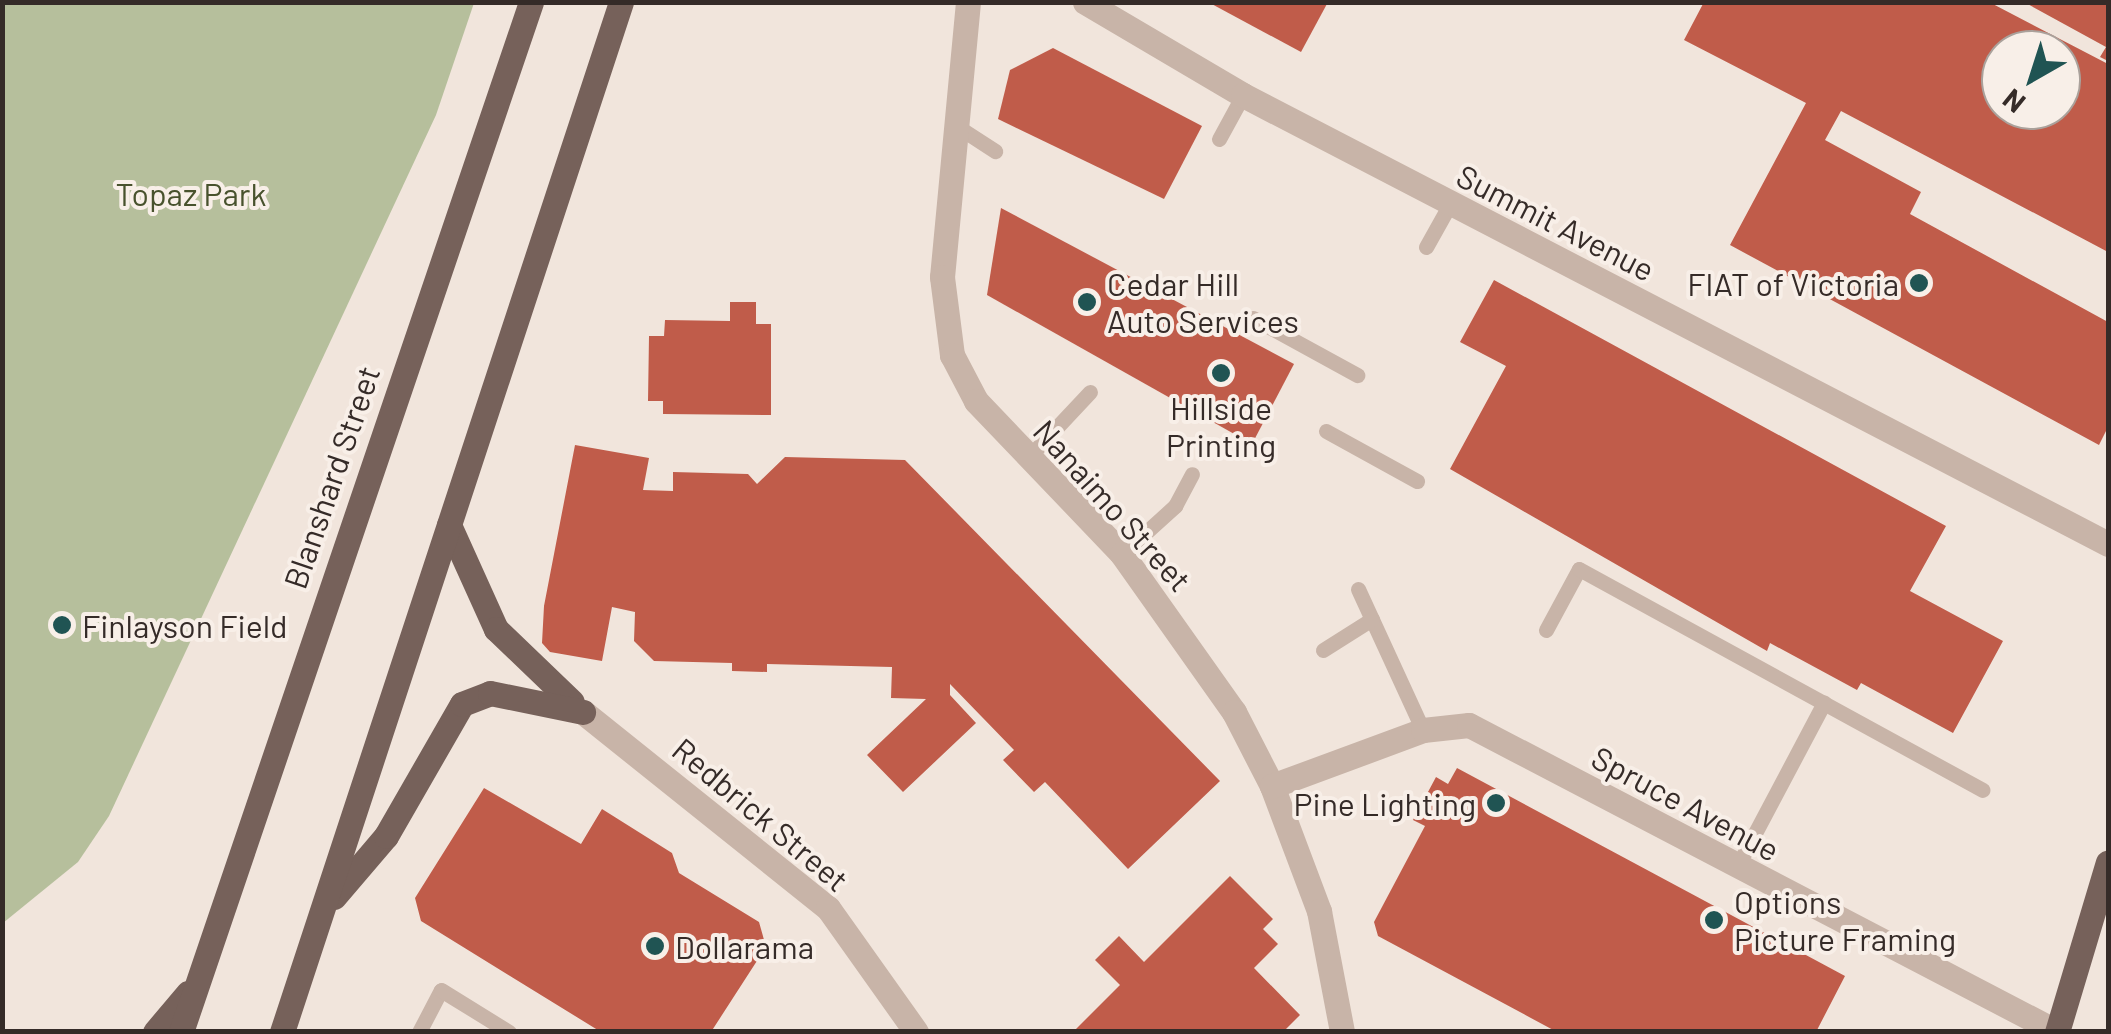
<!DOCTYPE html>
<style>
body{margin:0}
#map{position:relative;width:2111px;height:1034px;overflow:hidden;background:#f1e5dc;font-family:Barlow,sans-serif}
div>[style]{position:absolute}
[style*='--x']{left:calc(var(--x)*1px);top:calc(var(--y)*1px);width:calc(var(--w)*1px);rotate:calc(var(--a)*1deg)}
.green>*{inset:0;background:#b6bf9c}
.building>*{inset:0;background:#c05c4a}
.service>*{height:15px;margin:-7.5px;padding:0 7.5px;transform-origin:7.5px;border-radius:7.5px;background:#c8b4a8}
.minor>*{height:25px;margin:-12.5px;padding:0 12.5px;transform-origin:12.5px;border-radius:12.5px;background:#c8b4a8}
.primary>*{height:25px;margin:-12.5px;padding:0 12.5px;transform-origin:12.5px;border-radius:12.5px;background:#76615a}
.dots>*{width:28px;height:28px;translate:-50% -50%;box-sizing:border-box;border:5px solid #f8efe8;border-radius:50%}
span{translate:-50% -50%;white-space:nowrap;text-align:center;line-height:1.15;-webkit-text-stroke:8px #f8efe8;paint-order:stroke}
.park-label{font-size:32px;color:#48522d}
.street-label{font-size:32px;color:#352b28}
.poi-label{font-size:32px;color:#352b28}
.right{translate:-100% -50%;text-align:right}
.left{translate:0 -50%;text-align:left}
.frame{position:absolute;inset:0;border:5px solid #352b28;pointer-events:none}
.north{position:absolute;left:1981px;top:30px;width:100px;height:100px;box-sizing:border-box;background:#f8efe8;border:2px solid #aaa19b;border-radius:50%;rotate:219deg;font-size:28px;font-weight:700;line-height:40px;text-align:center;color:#352b28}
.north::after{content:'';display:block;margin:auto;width:35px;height:45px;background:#205453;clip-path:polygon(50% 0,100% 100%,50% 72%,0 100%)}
</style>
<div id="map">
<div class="green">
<i style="clip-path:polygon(3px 2px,474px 3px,436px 115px,109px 816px,78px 862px,3px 923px)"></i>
</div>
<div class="building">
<i style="clip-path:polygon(1208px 2px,1328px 2px,1301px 52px)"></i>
<i style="clip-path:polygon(evenodd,1704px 2px,1989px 2px,2108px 64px,2108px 252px,1841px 111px,1825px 140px,1921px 192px,1910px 214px,2108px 322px,2108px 427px,2099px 445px,1730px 245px,1806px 103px,1684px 40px,1704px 2px,2001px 50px,2061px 50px,2061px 110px,2001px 110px,2001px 50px)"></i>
<i style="clip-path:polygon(2024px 2px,2108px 2px,2108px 61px,2100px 57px,2106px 47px)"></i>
<i style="clip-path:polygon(1053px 48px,1202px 126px,1164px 199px,998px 119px,1010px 70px)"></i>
<i style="clip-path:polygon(1001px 208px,1294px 364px,1252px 444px,987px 295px)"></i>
<i style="clip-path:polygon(1494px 280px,1946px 526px,1910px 591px,2003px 641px,1953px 733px,1861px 683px,1857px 690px,1770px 643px,1767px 651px,1450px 469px,1506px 366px,1460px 342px)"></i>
<i style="clip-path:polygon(730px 302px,756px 302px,756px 324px,771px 324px,771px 415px,663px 414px,663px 401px,648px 401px,649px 336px,664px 336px,665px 320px,730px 321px)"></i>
<i style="clip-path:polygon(575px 445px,649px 458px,643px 490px,673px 491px,673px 472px,748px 474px,757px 484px,785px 457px,905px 460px,1220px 781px,1128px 869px,1045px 782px,1034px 792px,1003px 760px,1014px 750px,950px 684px,950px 695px,976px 723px,903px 792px,867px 755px,926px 699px,891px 698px,892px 667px,767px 664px,767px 672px,732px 671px,732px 663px,654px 661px,634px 641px,635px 612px,612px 607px,602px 661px,550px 652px,542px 643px,544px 606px)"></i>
<i style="clip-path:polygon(1457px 768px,1845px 976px,1816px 1032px,1557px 1032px,1378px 936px,1374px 922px,1425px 826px,1413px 820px,1436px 777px,1448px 784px)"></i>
<i style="clip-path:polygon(484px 788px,581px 844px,602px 809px,672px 853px,679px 873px,759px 922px,766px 947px,711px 1032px,601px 1032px,421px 921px,415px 898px)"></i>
<i style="clip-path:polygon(1230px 876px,1273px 919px,1263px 929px,1278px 944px,1254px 968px,1300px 1015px,1283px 1032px,1073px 1032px,1120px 985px,1095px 960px,1119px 936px,1144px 962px)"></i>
</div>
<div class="service">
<i style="--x:955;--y:125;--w:48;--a:33"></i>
<i style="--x:1219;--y:139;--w:50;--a:-61.4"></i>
<i style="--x:1426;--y:247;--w:49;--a:-60.8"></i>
<i style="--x:1253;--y:318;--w:119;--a:28.7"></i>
<i style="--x:1326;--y:431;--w:104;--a:28.8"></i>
<i style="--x:1027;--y:459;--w:92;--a:-46.8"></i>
<i style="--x:1122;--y:554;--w:72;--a:-42.2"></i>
<i style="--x:1175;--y:506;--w:36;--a:-62"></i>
<i style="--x:1358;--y:589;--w:155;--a:65.3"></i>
<i style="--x:1546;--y:630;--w:69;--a:-61.6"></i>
<i style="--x:1579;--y:569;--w:460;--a:28.7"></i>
<i style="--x:1323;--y:650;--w:58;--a:-32.3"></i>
<i style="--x:1737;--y:867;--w:186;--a:-62.1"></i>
<i style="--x:419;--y:1032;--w:47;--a:-62.4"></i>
<i style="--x:441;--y:990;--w:80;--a:31.7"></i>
</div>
<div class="minor">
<i style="--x:968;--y:2;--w:276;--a:95.4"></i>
<i style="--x:942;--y:277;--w:79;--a:82.7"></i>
<i style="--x:952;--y:355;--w:52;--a:62.4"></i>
<i style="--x:976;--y:401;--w:211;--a:46.3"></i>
<i style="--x:1122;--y:554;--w:194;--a:54.7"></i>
<i style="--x:1234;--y:712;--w:83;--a:62.8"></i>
<i style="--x:1272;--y:786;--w:134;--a:69.4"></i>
<i style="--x:1319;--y:911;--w:123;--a:79.2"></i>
<i style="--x:1085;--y:2;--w:183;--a:30.5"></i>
<i style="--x:1243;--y:95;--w:975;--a:27.43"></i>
<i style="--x:583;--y:712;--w:314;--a:38.7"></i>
<i style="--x:828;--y:908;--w:152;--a:54.6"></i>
<i style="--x:1272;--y:786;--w:161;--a:-20.3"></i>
<i style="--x:1423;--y:730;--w:46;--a:-6.2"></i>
<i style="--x:1469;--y:725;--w:663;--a:27.57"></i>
</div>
<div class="primary">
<i style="--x:449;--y:525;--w:114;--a:65.7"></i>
<i style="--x:496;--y:629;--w:105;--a:43.8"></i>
<i style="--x:334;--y:897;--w:80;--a:-49.6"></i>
<i style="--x:386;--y:836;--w:152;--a:-60.1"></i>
<i style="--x:462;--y:704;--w:30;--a:-21"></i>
<i style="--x:490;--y:693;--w:95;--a:11.5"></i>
<i style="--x:155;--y:1032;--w:51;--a:-49.8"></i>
<i style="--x:181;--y:1032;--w:1088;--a:-71.23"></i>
<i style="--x:282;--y:1032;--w:1084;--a:-71.78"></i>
<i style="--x:2057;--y:1032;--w:177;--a:-73.3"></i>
</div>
<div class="dots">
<i style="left:1919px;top:283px;background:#205453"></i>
<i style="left:1087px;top:302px;background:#205453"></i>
<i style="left:1221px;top:373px;background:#205453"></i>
<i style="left:62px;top:625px;background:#205453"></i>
<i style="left:1496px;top:803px;background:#205453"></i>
<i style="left:1714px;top:920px;background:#205453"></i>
<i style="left:655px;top:946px;background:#205453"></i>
</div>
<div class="park-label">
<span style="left:191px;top:193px">Topaz Park</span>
</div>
<div class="street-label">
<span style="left:1556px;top:222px;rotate:27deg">Summit Avenue</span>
<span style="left:331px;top:477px;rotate:-71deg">Blanshard Street</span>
<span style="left:1113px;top:505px;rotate:48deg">Nanaimo Street</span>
<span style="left:1686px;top:803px;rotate:28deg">Spruce Avenue</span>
<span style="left:761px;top:814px;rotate:40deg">Redbrick Street</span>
</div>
<div class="poi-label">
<span class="right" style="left:1899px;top:283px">FIAT of Victoria</span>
<span class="left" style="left:1107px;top:302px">Cedar Hill<br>Auto Services</span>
<span style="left:1221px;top:426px">Hillside<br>Printing</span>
<span class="left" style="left:82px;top:625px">Finlayson Field</span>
<span class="right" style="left:1476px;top:803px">Pine Lighting</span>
<span class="left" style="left:1734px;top:920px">Options<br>Picture Framing</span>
<span class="left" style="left:675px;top:946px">Dollarama</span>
</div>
<div class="frame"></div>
<div class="north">N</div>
</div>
